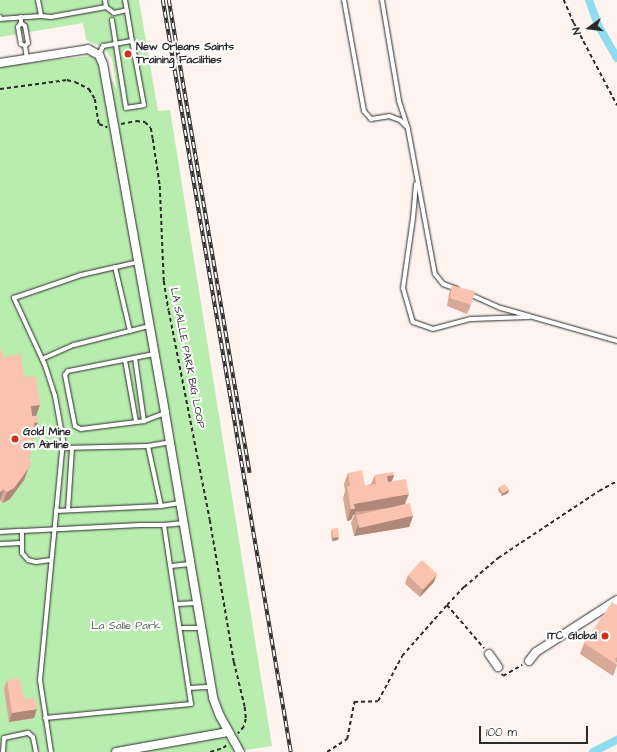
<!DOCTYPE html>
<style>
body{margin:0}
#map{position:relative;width:617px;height:752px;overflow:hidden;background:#fef3ef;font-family:"Architects Daughter",sans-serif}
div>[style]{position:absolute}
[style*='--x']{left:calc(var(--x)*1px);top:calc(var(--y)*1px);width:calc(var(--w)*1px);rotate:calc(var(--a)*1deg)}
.green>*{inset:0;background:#b8edaf}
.canal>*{height:8px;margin:-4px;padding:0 4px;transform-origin:4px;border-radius:4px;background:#8fdcef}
.path>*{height:1.5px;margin-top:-0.75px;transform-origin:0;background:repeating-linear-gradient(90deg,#2b2b2b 0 4px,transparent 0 7px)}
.roads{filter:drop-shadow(0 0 1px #2b2b2b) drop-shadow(0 0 1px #2b2b2b)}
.lane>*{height:4px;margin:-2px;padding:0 2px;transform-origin:2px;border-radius:2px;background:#fff}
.street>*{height:8px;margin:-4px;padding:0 4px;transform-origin:4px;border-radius:4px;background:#fff}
.rail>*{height:3.5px;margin-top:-1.75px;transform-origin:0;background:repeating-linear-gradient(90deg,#fff 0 6px,#2b2b2b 0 12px);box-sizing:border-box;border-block:1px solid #2b2b2b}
.wall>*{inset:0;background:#d7a896}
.shaded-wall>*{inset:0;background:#af887a}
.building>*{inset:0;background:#fac3af;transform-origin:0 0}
.dots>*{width:11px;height:11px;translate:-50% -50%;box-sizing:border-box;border:2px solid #fff;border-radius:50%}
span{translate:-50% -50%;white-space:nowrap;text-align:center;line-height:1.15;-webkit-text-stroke:4px #fff;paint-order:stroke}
.poi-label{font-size:11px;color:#2b2b2b;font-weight:700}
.left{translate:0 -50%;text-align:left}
.right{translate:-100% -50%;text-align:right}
.street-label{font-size:11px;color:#2b2b2b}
.park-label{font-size:11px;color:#4e5c4c}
.north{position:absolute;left:569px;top:8px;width:40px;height:40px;-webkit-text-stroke:3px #fff;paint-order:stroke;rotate:256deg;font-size:11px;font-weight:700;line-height:16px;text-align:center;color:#2b2b2b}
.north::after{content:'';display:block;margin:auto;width:14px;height:18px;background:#2b2b2b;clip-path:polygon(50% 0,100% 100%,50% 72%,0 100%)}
.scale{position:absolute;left:479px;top:726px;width:109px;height:18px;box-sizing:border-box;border:2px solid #2b2b2b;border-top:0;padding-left:5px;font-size:12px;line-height:14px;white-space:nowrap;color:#2b2b2b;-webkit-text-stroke:3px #fff;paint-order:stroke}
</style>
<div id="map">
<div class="green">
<i style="clip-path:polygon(0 0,139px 0,158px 111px,170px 110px,272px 746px,232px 752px,0 752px,0 66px,99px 55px,117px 90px,112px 59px,104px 48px,86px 40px,83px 23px,0 37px)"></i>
</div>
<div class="canal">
<i style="--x:589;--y:0;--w:27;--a:70"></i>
<i style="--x:598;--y:25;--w:38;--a:60"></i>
<i style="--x:593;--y:752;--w:27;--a:-27"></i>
</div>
<div class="path">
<i style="--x:564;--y:0;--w:25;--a:67"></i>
<i style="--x:574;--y:23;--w:93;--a:62.3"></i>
<i style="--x:0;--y:89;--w:68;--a:-7.7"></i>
<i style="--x:67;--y:80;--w:8;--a:14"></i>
<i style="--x:75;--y:82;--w:16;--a:27"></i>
<i style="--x:89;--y:89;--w:12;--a:59"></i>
<i style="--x:95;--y:99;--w:25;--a:81"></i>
<i style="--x:99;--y:124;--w:9;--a:21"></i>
<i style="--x:121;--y:124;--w:15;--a:-11"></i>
<i style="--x:136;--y:121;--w:9;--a:6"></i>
<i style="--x:145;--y:122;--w:8;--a:45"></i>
<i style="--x:151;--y:128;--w:11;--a:80"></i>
<i style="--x:153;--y:139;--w:48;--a:81.5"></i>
<i style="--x:160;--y:186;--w:95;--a:87.6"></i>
<i style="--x:164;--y:281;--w:30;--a:81"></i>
<i style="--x:169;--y:311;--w:213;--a:78.9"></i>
<i style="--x:210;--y:520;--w:144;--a:80.4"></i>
<i style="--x:234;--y:662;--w:46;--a:76.3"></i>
<i style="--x:245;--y:707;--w:12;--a:85"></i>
<i style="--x:246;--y:719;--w:8;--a:104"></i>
<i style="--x:244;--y:727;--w:9;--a:131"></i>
<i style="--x:447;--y:605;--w:25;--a:-47"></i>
<i style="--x:464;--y:587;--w:45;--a:-40.5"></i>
<i style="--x:498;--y:558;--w:121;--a:-33.6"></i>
<i style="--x:599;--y:491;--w:21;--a:-29"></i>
<i style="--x:502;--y:674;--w:2;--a:63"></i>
<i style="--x:503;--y:676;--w:22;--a:-30"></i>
<i style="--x:210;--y:752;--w:14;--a:-17"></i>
<i style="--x:223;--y:748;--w:6;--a:-39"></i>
<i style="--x:327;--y:752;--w:24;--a:-33"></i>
<i style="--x:347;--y:739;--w:38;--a:-79"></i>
<i style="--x:354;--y:702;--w:24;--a:-2"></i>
<i style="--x:378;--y:701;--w:51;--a:-61.9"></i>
<i style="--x:402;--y:656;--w:68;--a:-48.6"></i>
<i style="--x:447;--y:605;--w:57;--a:49.3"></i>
</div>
<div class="roads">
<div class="lane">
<i style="--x:38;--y:0;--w:16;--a:79"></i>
<i style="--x:105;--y:0;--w:7;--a:82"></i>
<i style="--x:344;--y:0;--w:113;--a:79.8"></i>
<i style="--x:364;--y:111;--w:11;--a:49"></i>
<i style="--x:371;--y:119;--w:18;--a:-9"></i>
<i style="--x:389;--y:116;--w:12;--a:20"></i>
<i style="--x:400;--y:120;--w:10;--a:45"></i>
<i style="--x:382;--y:0;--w:102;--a:80.4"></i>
<i style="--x:399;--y:101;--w:29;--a:72"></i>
<i style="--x:408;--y:129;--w:147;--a:79.5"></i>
<i style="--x:435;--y:274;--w:13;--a:51"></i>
<i style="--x:443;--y:284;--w:15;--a:20"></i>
<i style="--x:0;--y:17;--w:2;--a:90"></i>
<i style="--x:0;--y:19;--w:41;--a:-4.2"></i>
<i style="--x:41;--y:16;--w:10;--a:6"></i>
<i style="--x:51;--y:17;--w:56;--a:-10.3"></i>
<i style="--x:106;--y:7;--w:10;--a:37"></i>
<i style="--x:114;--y:13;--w:13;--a:-13"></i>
<i style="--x:21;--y:17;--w:6;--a:90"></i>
<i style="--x:21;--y:23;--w:5;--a:37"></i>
<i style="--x:25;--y:26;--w:17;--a:80"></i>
<i style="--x:28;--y:43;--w:4;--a:135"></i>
<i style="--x:25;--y:46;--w:12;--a:81"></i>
<i style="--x:112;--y:20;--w:89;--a:81"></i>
<i style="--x:126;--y:108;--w:18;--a:-9"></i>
<i style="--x:144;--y:105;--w:65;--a:-100.6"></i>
<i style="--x:21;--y:23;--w:5;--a:127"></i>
<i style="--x:18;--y:27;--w:6;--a:81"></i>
<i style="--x:19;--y:33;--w:11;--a:80"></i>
<i style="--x:21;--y:44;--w:4;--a:27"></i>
<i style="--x:99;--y:55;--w:10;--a:-66"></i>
<i style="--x:103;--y:46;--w:29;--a:-10"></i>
<i style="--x:132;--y:41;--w:42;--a:-99.7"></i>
<i style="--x:416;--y:184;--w:34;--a:95"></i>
<i style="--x:413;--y:218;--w:71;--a:98.1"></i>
<i style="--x:403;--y:288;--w:35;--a:74"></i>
<i style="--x:413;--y:322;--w:21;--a:19"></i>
<i style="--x:433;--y:329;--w:39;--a:-15"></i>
<i style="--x:471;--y:319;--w:58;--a:-2"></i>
<i style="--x:115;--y:267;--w:66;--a:76.8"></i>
<i style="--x:469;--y:294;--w:35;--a:24"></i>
<i style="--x:501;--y:308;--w:121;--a:15.9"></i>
<i style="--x:154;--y:354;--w:88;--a:168.8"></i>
<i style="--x:68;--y:371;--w:5;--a:127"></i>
<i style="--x:65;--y:375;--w:52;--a:78.9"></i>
<i style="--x:75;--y:426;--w:7;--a:27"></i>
<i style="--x:81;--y:429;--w:64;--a:-7.2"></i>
<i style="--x:144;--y:421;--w:22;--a:-21"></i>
<i style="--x:135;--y:358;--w:64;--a:81.9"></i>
<i style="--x:42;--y:359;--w:35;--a:-24"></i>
<i style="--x:74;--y:345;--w:77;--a:-14.2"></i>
<i style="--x:125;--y:360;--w:63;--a:79.9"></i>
<i style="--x:148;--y:446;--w:61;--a:77.8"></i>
<i style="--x:62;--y:448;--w:86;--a:-1.3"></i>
<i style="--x:148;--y:446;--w:22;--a:-10"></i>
<i style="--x:68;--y:510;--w:62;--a:-86.3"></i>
<i style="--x:56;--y:511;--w:105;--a:-2.7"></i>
<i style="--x:161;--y:506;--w:19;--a:-9"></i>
<i style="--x:22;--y:531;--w:118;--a:-2.9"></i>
<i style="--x:140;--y:525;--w:24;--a:0"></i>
<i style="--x:164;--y:525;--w:20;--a:-6"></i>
<i style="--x:0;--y:532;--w:22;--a:-3"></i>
<i style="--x:22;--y:531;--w:22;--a:90"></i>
<i style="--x:22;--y:553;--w:9;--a:49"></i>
<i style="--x:28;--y:560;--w:8;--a:14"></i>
<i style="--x:36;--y:562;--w:15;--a:-8"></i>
<i style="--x:0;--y:544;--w:21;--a:-3"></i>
<i style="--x:171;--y:566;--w:19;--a:-6"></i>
<i style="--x:177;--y:604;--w:20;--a:-3"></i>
<i style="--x:180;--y:628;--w:21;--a:0"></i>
<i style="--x:189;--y:688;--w:22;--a:-3"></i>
<i style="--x:45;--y:718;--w:147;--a:-5.5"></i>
<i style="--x:191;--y:704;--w:181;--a:-98.6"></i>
<i style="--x:3;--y:752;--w:14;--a:-86"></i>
<i style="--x:4;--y:738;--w:25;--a:-12"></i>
<i style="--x:28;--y:733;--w:6;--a:39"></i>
<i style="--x:33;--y:737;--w:15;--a:79"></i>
<i style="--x:51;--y:752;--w:73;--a:-98.7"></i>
<i style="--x:40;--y:680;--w:241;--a:-84.5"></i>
<i style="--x:63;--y:440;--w:45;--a:-100.3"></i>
<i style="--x:55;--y:396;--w:35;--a:-108"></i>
<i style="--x:44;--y:363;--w:72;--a:-114.8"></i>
<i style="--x:14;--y:298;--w:71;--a:-18.9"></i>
<i style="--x:81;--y:275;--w:58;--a:-12.8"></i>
</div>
<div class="street">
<i style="--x:0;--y:63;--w:89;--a:-9"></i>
<i style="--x:88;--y:49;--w:13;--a:29"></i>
<i style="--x:99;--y:55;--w:10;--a:66"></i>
<i style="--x:103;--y:64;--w:354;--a:79.9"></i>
<i style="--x:165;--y:413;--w:289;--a:80.4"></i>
<i style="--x:213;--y:698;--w:19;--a:69"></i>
<i style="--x:220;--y:716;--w:41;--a:60.9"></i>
<i style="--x:489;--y:654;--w:16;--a:55"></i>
<i style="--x:529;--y:661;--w:11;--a:-52"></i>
<i style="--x:536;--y:652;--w:96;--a:-32.7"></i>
<i style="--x:116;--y:752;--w:114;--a:-10.1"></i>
</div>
</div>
<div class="rail">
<i style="--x:163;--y:0;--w:763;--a:80.34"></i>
<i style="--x:169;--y:0;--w:480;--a:80.3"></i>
</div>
<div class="wall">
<i style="clip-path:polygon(452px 286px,471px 305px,467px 314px,447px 306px,449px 294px)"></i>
<i style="clip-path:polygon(4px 357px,24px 377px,40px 405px,36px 416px,38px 422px,35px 430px,29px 460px,27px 473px,24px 480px,10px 499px,3px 503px,0 500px)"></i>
<i style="clip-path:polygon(348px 473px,365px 486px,371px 484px,375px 475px,394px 475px,392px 481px,413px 516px,409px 527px,354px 536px,351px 523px,354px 515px,353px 515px,351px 520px,347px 521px,343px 498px,345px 491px,344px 484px)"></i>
<i style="clip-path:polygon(499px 487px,509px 490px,508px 493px,502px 496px,498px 490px)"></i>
<i style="clip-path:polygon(332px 529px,338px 540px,332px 541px,331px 532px)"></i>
<i style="clip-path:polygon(408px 575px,434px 582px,420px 597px,405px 584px)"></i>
<i style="clip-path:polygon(617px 605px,617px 662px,616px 663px,617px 665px,613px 676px,580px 654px,584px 643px)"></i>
<i style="clip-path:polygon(7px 680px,24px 698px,34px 718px,9px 722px,4px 689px)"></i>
</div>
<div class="shaded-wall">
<i style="clip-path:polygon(40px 405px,36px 416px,27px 417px,31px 406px)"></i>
<i style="clip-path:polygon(38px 422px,33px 433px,34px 423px)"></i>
<i style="clip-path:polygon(31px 462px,24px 480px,10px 499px,3px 503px,7px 492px)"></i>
<i style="clip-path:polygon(394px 475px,390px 486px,383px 488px,387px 476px)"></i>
<i style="clip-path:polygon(4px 489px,0 500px,0 492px)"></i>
<i style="clip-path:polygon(509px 490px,508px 493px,502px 496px,503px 493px)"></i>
<i style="clip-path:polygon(409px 494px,404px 506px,356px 512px,354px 515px,353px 515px,351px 520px,347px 521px,351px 509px,354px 504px)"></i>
<i style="clip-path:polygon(413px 516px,409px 527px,354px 536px,358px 525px)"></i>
<i style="clip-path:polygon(339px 537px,338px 540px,332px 541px,333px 538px)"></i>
<i style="clip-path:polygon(437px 574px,434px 582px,420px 597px,423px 589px)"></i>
<i style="clip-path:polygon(37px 709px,34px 718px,9px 722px,12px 713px)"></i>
</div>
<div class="building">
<i style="clip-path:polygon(452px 286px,475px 291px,471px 305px,450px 298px)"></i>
<i style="clip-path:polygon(0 347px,4px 357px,21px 354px,24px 377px,36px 376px,40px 405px,31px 406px,32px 416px,37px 416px,38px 422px,34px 423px,35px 433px,29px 460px,31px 462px,28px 469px,14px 488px,7px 492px,4px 489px,0 492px)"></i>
<i style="clip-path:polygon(362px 470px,365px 486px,376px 484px,375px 475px,393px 472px,394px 475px,387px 476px,388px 482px,406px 479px,409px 494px,354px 504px,355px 509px,351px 509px,347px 486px,350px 486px,348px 473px)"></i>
<i style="clip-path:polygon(505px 484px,509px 490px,503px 493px,499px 487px)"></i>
<i style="left:410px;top:503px;width:13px;height:55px;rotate:77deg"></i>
<i style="left:338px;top:528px;width:9px;height:6px;rotate:84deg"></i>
<i style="left:422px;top:560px;width:21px;height:21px;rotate:43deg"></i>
<i style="clip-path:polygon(612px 602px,617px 605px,617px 657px,615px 659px,617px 665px,584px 643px)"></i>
<i style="clip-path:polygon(19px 678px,24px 698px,26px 699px,35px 698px,37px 709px,12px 713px,7px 680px)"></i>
</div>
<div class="dots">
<i style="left:128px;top:54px;background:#c8321e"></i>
<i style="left:15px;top:439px;background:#c8321e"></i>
<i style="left:605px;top:636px;background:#c8321e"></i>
</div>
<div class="poi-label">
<span class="left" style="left:136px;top:54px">New Orleans Saints<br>Training Facilities</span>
<span class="left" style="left:23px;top:439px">Gold Mine<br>on Airline</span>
<span class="right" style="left:597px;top:636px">ITC Global</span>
</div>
<div class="street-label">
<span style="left:187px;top:358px;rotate:79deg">LA SALLE PARK BIG LOOP</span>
</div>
<div class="park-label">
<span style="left:126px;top:626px">La Salle Park</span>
</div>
<div class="north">N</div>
<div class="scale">100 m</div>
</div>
